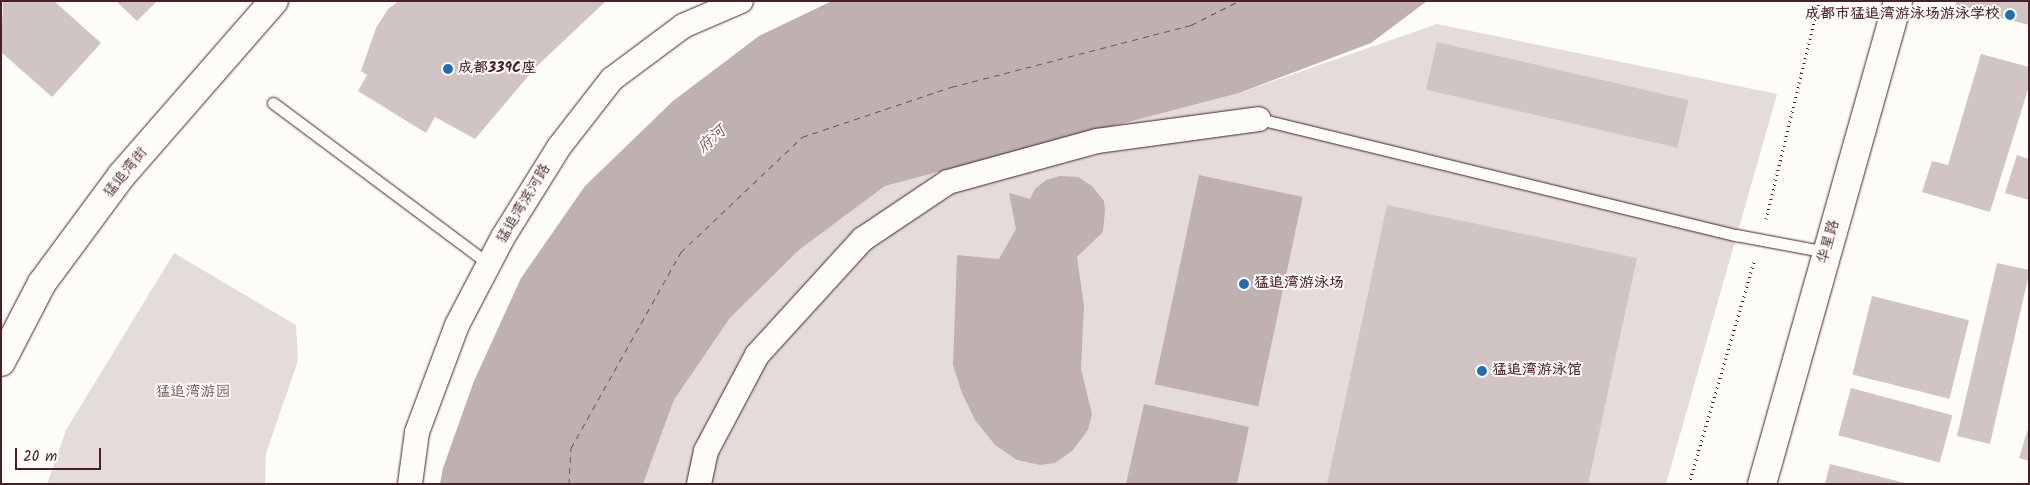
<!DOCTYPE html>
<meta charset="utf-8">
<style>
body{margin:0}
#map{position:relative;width:2030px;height:485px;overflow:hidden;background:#fdfcf7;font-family:Kalam,"LXGW WenKai TC",sans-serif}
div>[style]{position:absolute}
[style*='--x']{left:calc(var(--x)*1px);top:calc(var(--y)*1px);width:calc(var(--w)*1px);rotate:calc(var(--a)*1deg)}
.green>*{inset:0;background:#e3dcda}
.water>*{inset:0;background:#c0b1b1;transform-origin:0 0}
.ferry>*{height:1px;margin-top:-0.5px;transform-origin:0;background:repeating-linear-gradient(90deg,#73525a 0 6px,transparent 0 11px)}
.building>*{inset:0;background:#d0c5c4;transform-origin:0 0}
.path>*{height:3px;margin-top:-1.5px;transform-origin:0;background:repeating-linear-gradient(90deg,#4a1f2b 0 1px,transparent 0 5px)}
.roads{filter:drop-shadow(0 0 1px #4a1f2b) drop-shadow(0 0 1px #4a1f2b)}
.lane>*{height:11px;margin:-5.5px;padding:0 5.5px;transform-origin:5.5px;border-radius:5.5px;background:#fdfcf7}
.street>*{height:24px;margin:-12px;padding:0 12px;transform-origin:12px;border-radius:12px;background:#fdfcf7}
.secondary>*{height:28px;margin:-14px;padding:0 14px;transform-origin:14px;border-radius:14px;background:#fdfcf7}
.dots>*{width:14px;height:14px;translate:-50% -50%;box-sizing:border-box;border:2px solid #fdfcf7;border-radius:50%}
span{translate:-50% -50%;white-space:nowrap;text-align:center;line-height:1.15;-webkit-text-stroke:4px #fdfcf7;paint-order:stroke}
.poi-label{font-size:15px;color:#4a1f2b;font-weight:700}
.right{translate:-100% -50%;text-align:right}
.left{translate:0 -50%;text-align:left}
.street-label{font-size:15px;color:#4a1f2b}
.park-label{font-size:15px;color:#704e57}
.water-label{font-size:16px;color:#73525a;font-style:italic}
.frame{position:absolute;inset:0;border:2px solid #4a1f2b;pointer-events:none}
.scale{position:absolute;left:15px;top:448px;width:86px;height:22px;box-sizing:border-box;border:2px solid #4a1f2b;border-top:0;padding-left:6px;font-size:15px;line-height:18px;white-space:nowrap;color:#4a1f2b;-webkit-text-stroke:4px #fdfcf7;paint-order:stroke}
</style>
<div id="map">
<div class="green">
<i style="clip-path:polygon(1437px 24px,1777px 94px,1666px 484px,643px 484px,674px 400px,730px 318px,799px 250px,885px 186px,1239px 93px)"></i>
<i style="clip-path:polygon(174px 253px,296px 325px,298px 361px,266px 453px,265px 484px,47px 484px,66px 430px)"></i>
</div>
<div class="water">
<i style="clip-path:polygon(832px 1px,1427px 1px,1371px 43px,1239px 93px,885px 186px,799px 250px,730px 318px,674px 400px,643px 484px,440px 484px,443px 468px,474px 381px,521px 278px,585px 186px,673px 101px,759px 36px)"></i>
<i style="left:1199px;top:175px;width:106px;height:214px;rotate:12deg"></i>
<i style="clip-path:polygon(1060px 176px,1078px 177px,1092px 186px,1104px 201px,1105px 210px,1103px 232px,1077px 257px,1084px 306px,1081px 369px,1092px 414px,1088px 430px,1072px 451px,1055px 463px,1040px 465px,1017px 460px,995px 445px,975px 420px,962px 393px,953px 365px,957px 255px,999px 259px,1016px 229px,1009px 193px,1030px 199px,1035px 189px,1046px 180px)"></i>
<i style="clip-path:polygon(1144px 404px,1249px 427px,1237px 484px,1126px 484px)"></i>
</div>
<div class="ferry">
<i style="--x:569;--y:484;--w:36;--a:-87"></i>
<i style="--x:571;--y:448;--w:225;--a:-60.7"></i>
<i style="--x:681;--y:252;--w:167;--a:-43.5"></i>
<i style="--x:802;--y:137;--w:157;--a:-18.6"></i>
<i style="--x:951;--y:87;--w:248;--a:-14.5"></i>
<i style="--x:1191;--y:25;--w:54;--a:-26.6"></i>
</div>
<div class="building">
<i style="clip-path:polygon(3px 1px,54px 1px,101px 43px,52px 97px,1px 52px)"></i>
<i style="clip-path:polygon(116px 1px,157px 1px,137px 21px)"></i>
<i style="clip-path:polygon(399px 1px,606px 1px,536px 67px,475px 139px,435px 117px,426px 133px,358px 91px,367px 75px,361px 71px,376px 28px,388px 9px)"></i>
<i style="clip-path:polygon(1957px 1px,2029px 1px,2029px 25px,1955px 6px)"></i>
<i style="left:1437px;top:42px;width:258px;height:49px;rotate:13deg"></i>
<i style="clip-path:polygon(1981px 54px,2029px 67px,2029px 86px,1990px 212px,1922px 192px,1932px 161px,1948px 165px)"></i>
<i style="clip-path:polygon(2017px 155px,2029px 159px,2029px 200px,2005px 193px)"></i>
<i style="clip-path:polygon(1387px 205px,1637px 258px,1588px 484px,1327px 484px)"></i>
<i style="clip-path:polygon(1997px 263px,2029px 270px,2029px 274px,1990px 444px,1957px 436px)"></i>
<i style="left:1872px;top:296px;width:100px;height:81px;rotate:14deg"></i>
<i style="left:1851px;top:388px;width:105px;height:49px;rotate:15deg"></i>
<i style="clip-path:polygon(2028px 429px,2029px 429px,2029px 461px,2019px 458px)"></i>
<i style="clip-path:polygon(1830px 464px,1905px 483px,1905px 484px,1825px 484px)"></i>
</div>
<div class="path">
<i style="--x:1766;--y:219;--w:224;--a:-76.3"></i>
<i style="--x:1689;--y:484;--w:234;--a:-73.7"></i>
</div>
<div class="roads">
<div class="lane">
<i style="--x:273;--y:103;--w:269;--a:36.7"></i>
<i style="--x:1259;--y:119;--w:491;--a:13.7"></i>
<i style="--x:1736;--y:235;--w:93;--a:10.6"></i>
</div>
<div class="street">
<i style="--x:410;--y:484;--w:52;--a:-82.3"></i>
<i style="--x:417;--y:432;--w:114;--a:-69.5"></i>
<i style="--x:457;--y:325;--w:99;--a:-62.4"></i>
<i style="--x:503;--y:237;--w:106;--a:-58.1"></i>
<i style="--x:559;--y:147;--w:86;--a:-52.1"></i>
<i style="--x:612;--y:79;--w:89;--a:-36.7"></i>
<i style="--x:683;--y:26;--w:63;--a:-23.3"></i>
<i style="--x:699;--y:484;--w:34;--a:-78"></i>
<i style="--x:706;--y:451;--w:109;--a:-62"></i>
<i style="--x:757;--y:355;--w:157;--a:-47.6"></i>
<i style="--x:863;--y:239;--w:102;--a:-33.8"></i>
<i style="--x:948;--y:182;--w:155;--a:-15.4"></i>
<i style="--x:1097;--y:141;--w:163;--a:-7.7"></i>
</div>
<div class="secondary">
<i style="--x:1;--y:362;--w:89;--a:-62.6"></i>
<i style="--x:42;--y:283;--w:134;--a:-53.5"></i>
<i style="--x:122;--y:175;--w:231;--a:-48.9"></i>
<i style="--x:1762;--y:484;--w:502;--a:-74.27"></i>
</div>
</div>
<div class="dots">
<i style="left:2010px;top:15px;background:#1f6fb2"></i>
<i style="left:448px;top:69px;background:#1f6fb2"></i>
<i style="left:1244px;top:284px;background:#1f6fb2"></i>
<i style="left:1482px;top:371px;background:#1f6fb2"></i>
</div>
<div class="poi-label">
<span class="right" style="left:2000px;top:15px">成都市猛追湾游泳场游泳学校</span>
<span class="left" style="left:458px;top:69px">成都339C座</span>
<span class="left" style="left:1254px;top:284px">猛追湾游泳场</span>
<span class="left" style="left:1492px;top:371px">猛追湾游泳馆</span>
</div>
<div class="street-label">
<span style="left:126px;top:173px;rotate:-51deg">猛追湾街</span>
<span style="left:524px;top:204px;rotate:-59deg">猛追湾滨河路</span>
<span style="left:1829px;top:242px;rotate:-74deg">华星路</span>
</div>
<div class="park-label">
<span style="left:193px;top:393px">猛追湾游园</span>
</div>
<div class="water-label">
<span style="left:712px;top:140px;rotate:-42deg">府河</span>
</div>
<div class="frame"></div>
<div class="scale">20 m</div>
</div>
